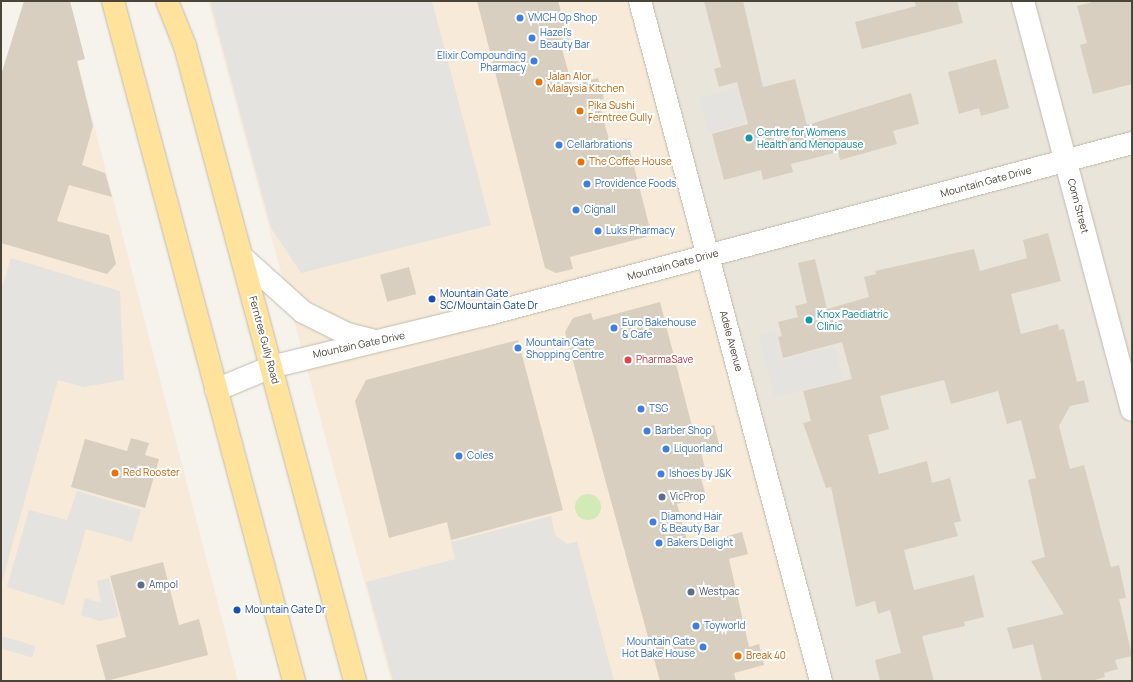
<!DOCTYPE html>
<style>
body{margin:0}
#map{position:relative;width:1133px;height:682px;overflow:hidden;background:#f6f3ec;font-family:Manrope,sans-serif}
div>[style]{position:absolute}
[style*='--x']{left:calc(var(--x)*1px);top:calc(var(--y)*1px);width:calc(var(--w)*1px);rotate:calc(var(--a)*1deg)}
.residential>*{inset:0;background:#eae5da}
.commercial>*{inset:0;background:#f7ead8}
.green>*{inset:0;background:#d2eab5}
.round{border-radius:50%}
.parking>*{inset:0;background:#e5e3e0;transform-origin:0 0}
.building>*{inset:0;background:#d8cfc1;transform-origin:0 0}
.roads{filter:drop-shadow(0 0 1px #c2bbae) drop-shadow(0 0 1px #c2bbae)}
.minor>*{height:22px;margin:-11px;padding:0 11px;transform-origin:11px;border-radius:11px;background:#fff}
.major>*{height:22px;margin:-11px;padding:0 11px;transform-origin:11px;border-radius:11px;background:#ffe39c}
.dots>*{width:11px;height:11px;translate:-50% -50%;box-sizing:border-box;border:2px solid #fff;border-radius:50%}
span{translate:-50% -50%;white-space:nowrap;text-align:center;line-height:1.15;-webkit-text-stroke:4px #fff;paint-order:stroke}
.shop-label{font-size:10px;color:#366cbe}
.left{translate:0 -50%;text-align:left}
.right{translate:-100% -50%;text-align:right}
.food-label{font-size:10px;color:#c56008}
.culture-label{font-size:10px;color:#0d838f}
.street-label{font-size:10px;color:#4b4439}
.transit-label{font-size:10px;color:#164399}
.health-label{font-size:10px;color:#be3a42}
.service-label{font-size:10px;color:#4e5e75}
.frame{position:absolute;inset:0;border:2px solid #4b4439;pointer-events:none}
</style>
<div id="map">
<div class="residential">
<i style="clip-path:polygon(640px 1px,1132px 1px,1132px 681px,821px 681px)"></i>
</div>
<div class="commercial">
<i style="clip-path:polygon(62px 1px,238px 681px,1px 681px,1px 108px)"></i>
<i style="clip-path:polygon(208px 1px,640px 1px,821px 681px,391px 681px)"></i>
</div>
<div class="green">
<i class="round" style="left:575px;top:494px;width:26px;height:26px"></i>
</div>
<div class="parking">
<i style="clip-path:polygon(210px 1px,432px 1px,491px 225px,301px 273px,271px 228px)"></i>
<i style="clip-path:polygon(767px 79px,774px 103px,743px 112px,745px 123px,708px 133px,699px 98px)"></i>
<i style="clip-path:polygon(11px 258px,120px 291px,124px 380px,84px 387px,58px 380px,2px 582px,1px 291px)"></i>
<i style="clip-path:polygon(775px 331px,782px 360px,835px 347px,843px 380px,775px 397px,759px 336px)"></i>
<i style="clip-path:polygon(77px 491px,141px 510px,132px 542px,86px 529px,64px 605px,7px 587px,29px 510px,67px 520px)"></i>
<i style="clip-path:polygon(551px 516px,555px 535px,567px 544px,577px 541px,614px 681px,393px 681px,366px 582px,455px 559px,451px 542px)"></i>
<i style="clip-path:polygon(109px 578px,119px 617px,100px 621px,81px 615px,85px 598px,101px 603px,97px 581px)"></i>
<i style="left:1px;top:636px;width:36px;height:12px;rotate:16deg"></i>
</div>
<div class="building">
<i style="clip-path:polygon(24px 1px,70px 1px,85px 59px,77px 61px,93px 126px,82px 165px,105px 173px,112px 197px,69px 185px,57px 221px,109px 235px,116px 264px,107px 274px,1px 243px,1px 75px)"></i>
<i style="clip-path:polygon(477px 1px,558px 1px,569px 40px,560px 42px,572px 85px,598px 78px,604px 99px,598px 100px,610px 143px,627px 139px,649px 225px,646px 237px,570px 257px,573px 269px,556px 273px,545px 268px)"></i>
<i style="clip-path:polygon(704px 1px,743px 1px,763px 87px,795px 79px,807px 125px,911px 93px,919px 124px,893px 131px,897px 144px,840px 160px,838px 152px,791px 164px,793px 172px,763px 180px,761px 170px,724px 180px,712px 134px,748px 124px,737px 82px,719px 87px,714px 69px,721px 67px)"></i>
<i style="clip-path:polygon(914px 1px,957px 1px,963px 23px,862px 49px,855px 22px,916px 6px)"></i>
<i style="clip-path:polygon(1096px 1px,1132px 1px,1132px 84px,1093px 94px,1080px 45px,1087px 43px,1077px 6px)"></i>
<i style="clip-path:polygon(996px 59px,1009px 108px,981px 116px,979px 108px,959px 114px,948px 72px)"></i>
<i style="clip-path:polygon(1048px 233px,1061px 281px,1011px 294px,1021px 334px,1058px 324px,1059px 330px,1064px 329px,1077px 382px,1084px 380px,1089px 402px,1070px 406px,1059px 426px,1070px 469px,1084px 465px,1111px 567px,1119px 565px,1126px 598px,1119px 599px,1132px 656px,1115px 660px,1118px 669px,1104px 673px,1105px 677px,1091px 681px,1042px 681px,1033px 644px,1013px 649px,1007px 628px,1064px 614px,1031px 561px,1045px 557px,1028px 480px,1036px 478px,1021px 420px,1007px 424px,998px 391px,951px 404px,944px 380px,880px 396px,889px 429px,868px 435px,879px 474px,927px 461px,932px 483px,950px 478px,961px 521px,954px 523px,958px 536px,904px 550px,914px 590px,974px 575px,984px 617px,964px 622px,965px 626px,922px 636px,934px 681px,880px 681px,875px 660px,901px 653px,890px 610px,878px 614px,875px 601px,856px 607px,831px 487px,826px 488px,803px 423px,811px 421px,803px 391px,852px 379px,842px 342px,783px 358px,778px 337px,782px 336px,778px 322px,798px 317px,795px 306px,807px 303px,798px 263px,815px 259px,827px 309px,869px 297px,864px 277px,876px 274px,875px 271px,974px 249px,980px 271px,1027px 258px,1023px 240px)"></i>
<i style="left:409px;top:267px;width:28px;height:30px;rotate:75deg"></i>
<i style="clip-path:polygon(660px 302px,693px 430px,714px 425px,720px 447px,701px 452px,706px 473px,700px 475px,706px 496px,677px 504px,689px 547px,742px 532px,748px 554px,729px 559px,749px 647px,759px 644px,764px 665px,734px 673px,736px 681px,660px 681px,565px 332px,573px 318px,591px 313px,593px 320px)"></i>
<i style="clip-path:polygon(518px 340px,563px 510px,451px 540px,447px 522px,389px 538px,355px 401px,366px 380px)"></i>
<i style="clip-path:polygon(131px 438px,149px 443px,145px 455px,159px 459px,145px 508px,71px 487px,85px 439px,127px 451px)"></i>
<i style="clip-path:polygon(163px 562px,179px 625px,199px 619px,208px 655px,106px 681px,96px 645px,126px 637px,110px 576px)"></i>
</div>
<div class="roads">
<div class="minor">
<i style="--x:640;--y:1;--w:704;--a:75.09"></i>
<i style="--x:1023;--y:1;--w:423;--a:75.1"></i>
<i style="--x:243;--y:258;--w:81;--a:42"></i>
<i style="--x:303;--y:312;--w:49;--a:26.6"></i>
<i style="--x:347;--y:334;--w:25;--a:14"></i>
<i style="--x:216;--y:390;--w:60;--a:-22.7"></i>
<i style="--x:271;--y:367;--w:220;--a:-13.7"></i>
<i style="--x:485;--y:315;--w:669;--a:-14.89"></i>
</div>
<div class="major">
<i style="--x:113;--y:1;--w:704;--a:75.09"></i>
<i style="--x:167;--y:1;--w:48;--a:68.2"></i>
<i style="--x:185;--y:46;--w:657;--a:75.01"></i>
</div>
</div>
<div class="dots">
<i style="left:520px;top:18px;background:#3f7fe0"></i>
<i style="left:532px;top:38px;background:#3f7fe0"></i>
<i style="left:534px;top:61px;background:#3f7fe0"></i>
<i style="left:539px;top:82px;background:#e8710a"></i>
<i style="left:580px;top:111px;background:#e8710a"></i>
<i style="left:749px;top:138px;background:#0f9aa8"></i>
<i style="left:559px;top:145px;background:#3f7fe0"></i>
<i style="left:581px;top:162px;background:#e8710a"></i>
<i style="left:587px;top:184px;background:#3f7fe0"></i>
<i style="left:576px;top:210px;background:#3f7fe0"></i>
<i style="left:598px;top:231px;background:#3f7fe0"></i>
<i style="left:432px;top:299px;background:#1a4fb4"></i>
<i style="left:809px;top:320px;background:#0f9aa8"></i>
<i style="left:614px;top:328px;background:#3f7fe0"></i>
<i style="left:518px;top:348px;background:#3f7fe0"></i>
<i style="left:628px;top:360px;background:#e0444e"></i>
<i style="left:641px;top:409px;background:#3f7fe0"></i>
<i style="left:647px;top:431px;background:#3f7fe0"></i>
<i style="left:666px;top:449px;background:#3f7fe0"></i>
<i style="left:459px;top:456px;background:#3f7fe0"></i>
<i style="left:115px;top:473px;background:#e8710a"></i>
<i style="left:661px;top:474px;background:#3f7fe0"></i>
<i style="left:662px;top:497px;background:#5c6f8a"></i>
<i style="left:653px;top:522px;background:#3f7fe0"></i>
<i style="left:659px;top:543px;background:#3f7fe0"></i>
<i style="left:141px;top:585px;background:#5c6f8a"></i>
<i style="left:691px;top:592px;background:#5c6f8a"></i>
<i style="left:237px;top:610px;background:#1a4fb4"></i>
<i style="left:696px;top:626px;background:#3f7fe0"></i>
<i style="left:703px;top:647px;background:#3f7fe0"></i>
<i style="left:738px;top:656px;background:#e8710a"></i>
</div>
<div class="shop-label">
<span class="left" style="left:528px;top:18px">VMCH Op Shop</span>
<span class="left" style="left:540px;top:38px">Hazel's<br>Beauty Bar</span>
<span class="right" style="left:526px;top:61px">Elixir Compounding<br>Pharmacy</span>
<span class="left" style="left:567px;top:145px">Cellarbrations</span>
<span class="left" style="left:595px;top:184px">Providence Foods</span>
<span class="left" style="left:584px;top:210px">Cignall</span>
<span class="left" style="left:606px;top:231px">Luks Pharmacy</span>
<span class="left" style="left:622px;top:328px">Euro Bakehouse<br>&amp; Cafe</span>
<span class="left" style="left:526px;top:348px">Mountain Gate<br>Shopping Centre</span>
<span class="left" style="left:649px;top:409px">TSG</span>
<span class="left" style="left:655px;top:431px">Barber Shop</span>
<span class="left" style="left:674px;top:449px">Liquorland</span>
<span class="left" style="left:467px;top:456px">Coles</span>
<span class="left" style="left:669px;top:474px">Ishoes by J&amp;K</span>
<span class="left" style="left:661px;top:522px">Diamond Hair<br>&amp; Beauty Bar</span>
<span class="left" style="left:667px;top:543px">Bakers Delight</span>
<span class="left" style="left:704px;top:626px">Toyworld</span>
<span class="right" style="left:695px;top:647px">Mountain Gate<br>Hot Bake House</span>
</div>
<div class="food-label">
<span class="left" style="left:547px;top:82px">Jalan Alor<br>Malaysia Kitchen</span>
<span class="left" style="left:588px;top:111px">Pika Sushi<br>Ferntree Gully</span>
<span class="left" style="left:589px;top:162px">The Coffee House</span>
<span class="left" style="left:123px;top:473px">Red Rooster</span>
<span class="left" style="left:746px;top:656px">Break 40</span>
</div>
<div class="culture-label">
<span class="left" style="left:757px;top:138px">Centre for Womens<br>Health and Menopause</span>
<span class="left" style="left:817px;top:320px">Knox Paediatric<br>Clinic</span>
</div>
<div class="street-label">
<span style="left:986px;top:182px;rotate:-15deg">Mountain Gate Drive</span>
<span style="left:1078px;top:206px;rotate:75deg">Conn Street</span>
<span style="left:673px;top:265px;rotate:-15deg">Mountain Gate Drive</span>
<span style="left:264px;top:340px;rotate:75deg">Ferntree Gully Road</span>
<span style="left:731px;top:341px;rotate:75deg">Adele Avenue</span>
<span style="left:359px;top:345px;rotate:-12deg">Mountain Gate Drive</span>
</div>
<div class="transit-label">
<span class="left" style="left:440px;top:299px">Mountain Gate<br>SC/Mountain Gate Dr</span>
<span class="left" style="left:245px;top:610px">Mountain Gate Dr</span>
</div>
<div class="health-label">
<span class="left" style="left:636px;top:360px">PharmaSave</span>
</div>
<div class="service-label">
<span class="left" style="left:670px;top:497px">VicProp</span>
<span class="left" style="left:149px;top:585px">Ampol</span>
<span class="left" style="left:699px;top:592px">Westpac</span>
</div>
<div class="frame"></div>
</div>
